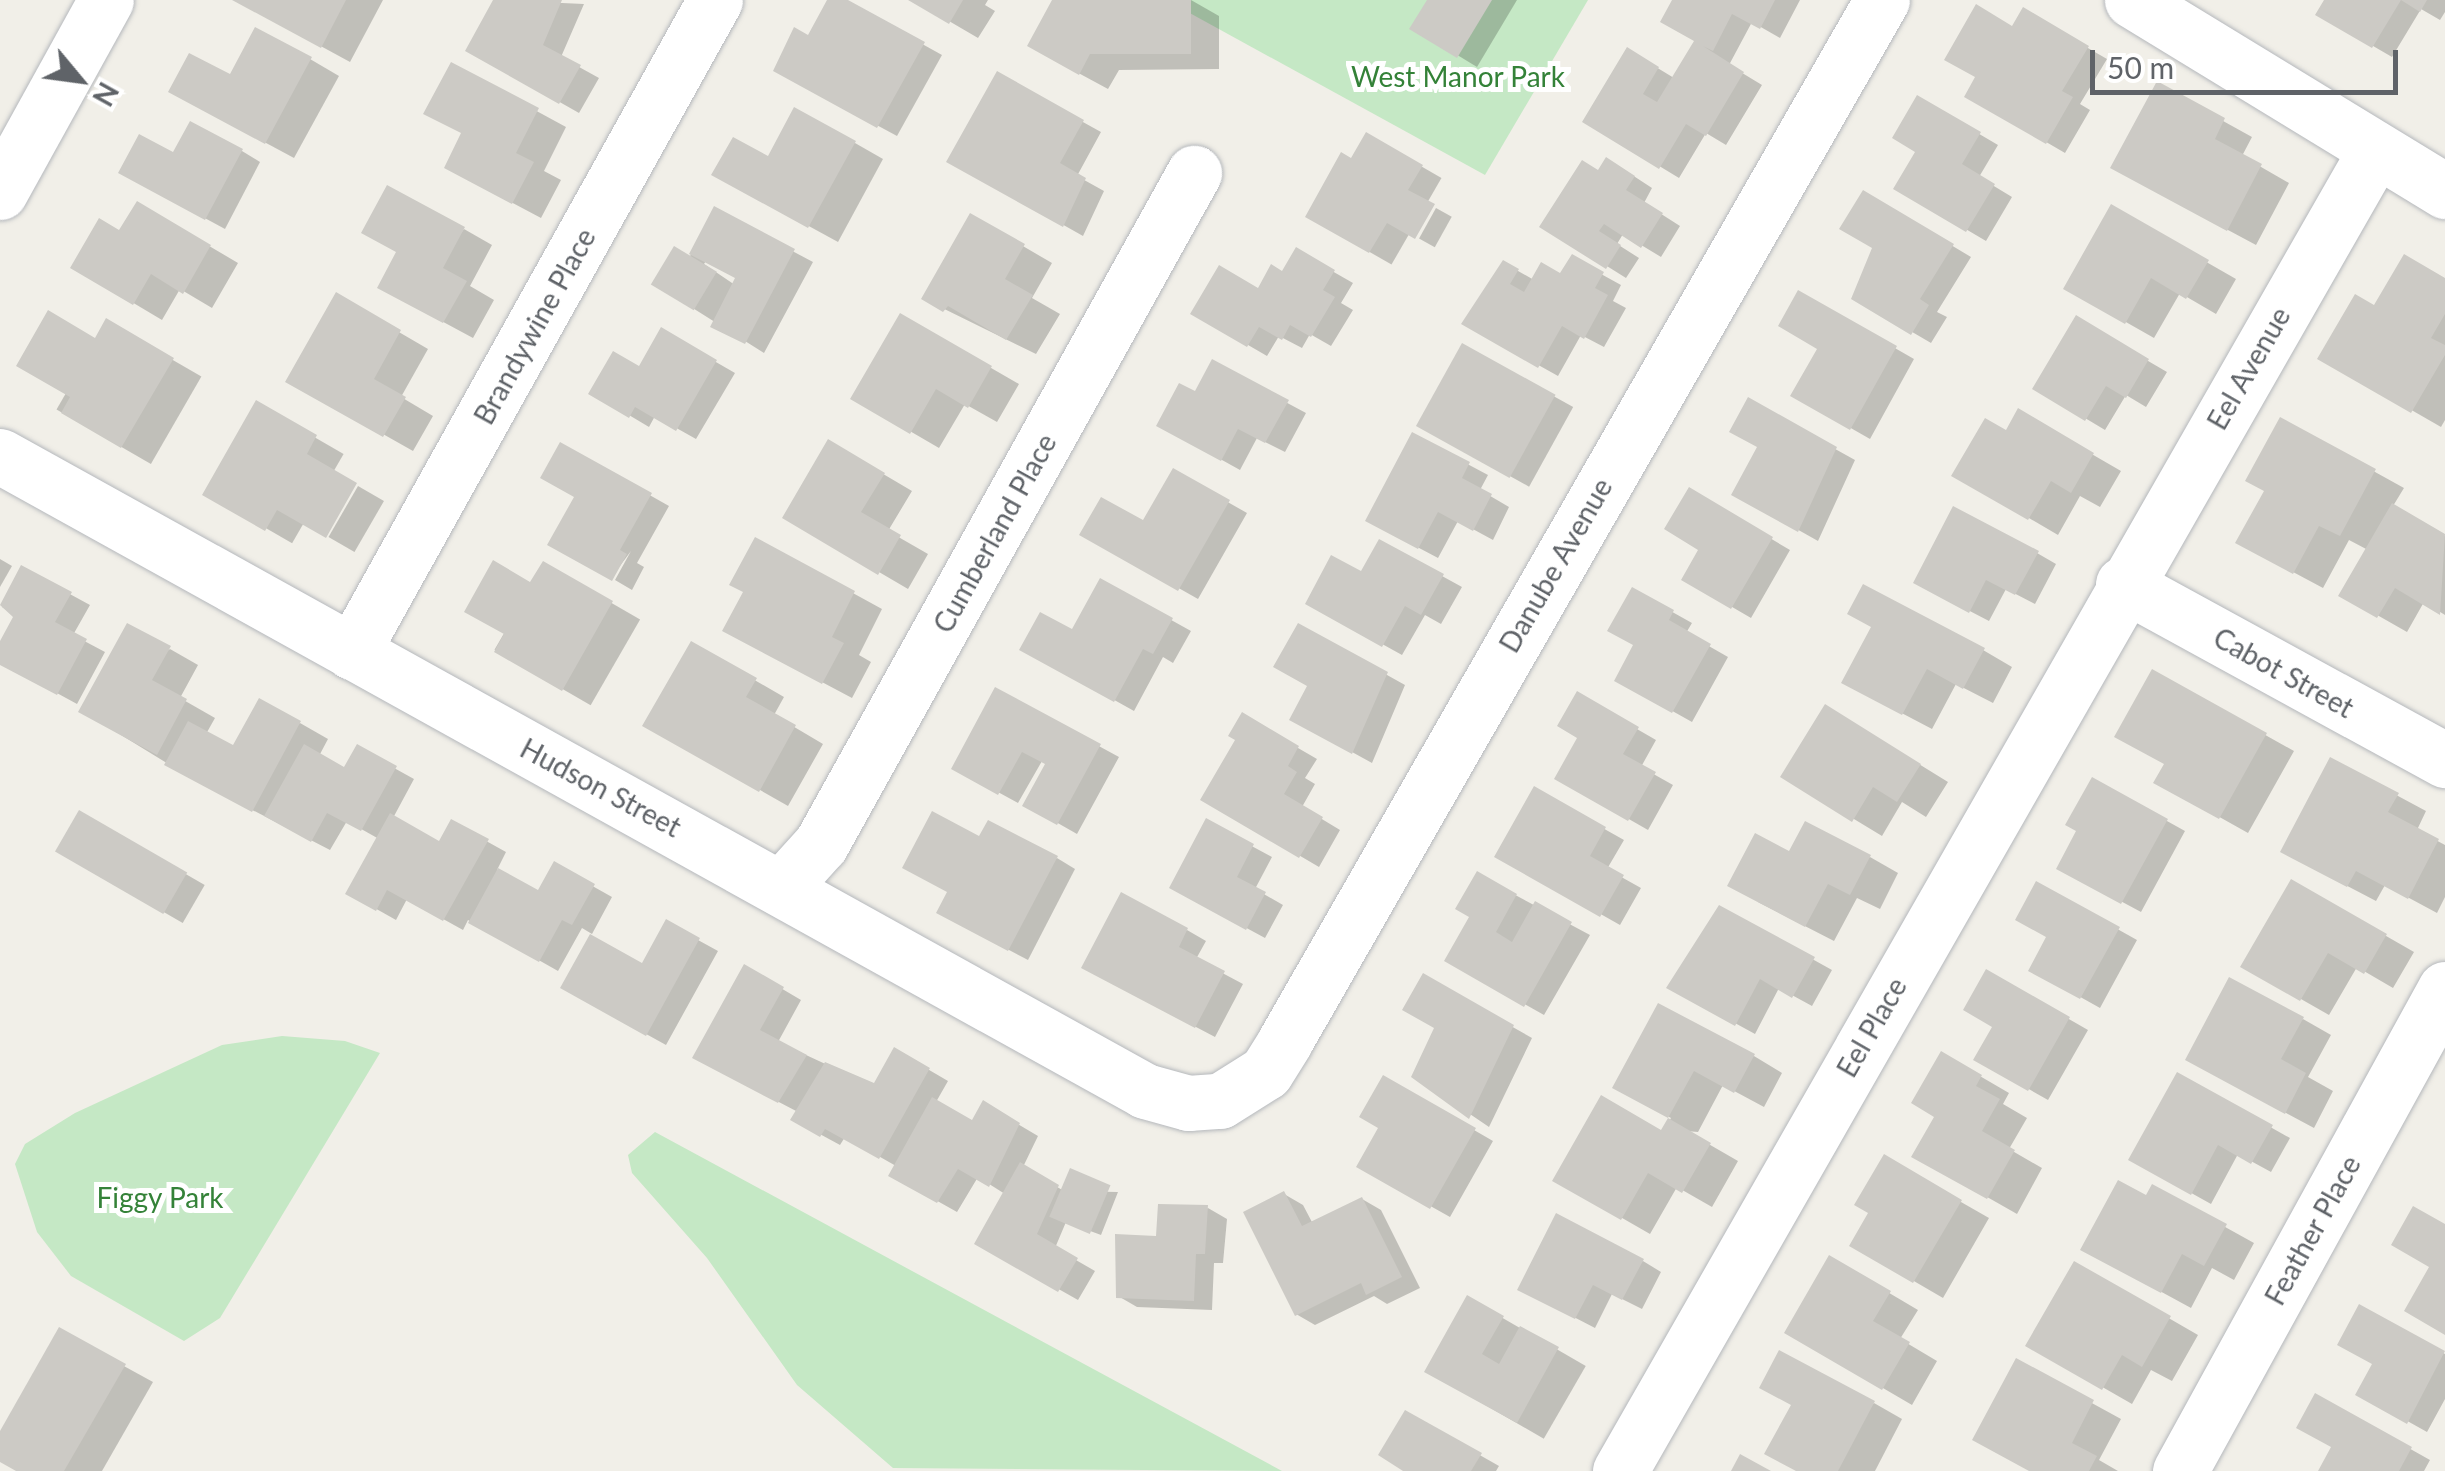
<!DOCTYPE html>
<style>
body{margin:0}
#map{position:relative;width:2445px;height:1471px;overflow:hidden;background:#f1efe8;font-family:Lato,sans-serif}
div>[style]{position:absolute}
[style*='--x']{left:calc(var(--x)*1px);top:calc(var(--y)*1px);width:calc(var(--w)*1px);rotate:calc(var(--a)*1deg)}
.green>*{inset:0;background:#c5e8c5}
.shadow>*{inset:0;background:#0003;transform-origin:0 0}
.building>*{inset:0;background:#cccac5;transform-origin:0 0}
.roads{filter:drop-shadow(0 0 2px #b5b8bc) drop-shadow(0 0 2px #b5b8bc)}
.minor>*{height:55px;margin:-27.5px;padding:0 27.5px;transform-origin:27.5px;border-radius:27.5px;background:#fff}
span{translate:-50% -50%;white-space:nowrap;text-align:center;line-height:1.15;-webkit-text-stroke:10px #fff;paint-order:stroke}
.park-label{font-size:28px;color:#348238}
.street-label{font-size:28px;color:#5f6368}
.north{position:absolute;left:30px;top:30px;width:100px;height:100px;-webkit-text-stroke:8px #fff;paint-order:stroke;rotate:119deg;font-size:28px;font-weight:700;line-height:40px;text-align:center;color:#5f6368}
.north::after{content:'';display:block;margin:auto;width:35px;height:45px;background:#5f6368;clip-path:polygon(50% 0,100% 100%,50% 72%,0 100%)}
.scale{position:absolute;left:2090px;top:50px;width:308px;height:45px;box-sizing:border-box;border:5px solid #5f6368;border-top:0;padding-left:12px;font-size:30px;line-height:35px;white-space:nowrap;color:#5f6368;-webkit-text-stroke:8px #fff;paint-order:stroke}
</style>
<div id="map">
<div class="green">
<i style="clip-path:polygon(1166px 0,1588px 0,1485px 175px)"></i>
<i style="clip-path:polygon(282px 1036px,345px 1041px,380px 1053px,220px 1318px,184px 1341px,71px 1276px,37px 1232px,15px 1164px,25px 1144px,75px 1113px,222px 1045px)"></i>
<i style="clip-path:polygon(655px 1132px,1282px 1471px,893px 1468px,797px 1385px,707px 1258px,632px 1173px,628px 1155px)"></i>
</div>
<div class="shadow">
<i style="clip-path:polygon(236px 0,383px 0,350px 62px)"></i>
<i style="clip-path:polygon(496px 0,584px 4px,561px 57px,599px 78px,579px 113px,468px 50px)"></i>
<i style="clip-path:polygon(830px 0,843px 0,942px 55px,897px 136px,795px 81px)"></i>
<i style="clip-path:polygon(913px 0,988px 0,985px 5px,995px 11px,978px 38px)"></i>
<i style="clip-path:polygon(1055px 0,1191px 0,1219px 16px,1219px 69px,1119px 70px,1108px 89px,1058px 62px)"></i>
<i style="clip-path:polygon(1430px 0,1517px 0,1477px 67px,1413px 28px)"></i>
<i style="clip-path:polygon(1675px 0,1800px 0,1780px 38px,1752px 22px,1729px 65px,1762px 85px,1726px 145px,1706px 133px,1679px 178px,1585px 121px,1628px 50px,1674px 78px,1697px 40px)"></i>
<i style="clip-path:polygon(2327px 0,2445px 0,2445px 12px,2440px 20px,2421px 9px,2392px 57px,2318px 14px)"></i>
<i style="clip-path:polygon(2024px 11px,2107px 59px,2080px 104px,2090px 110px,2065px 153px,1967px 96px)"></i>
<i style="clip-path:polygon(310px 59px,339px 76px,294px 158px,199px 107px,231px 78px)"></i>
<i style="clip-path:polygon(452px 65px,566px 127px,544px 171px,561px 180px,541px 218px,475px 183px)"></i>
<i style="clip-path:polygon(998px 75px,1101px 132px,1077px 176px,1104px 191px,1083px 236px,950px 161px)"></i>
<i style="clip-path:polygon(2158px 85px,2252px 137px,2242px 156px,2289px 183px,2256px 245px,2142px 184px)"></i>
<i style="clip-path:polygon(1918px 98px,1998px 145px,1979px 177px,2012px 197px,1986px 241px,1896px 188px,1918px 151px)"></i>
<i style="left:1367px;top:135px;width:86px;height:100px;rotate:30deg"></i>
<i style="clip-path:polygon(855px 143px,883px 159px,838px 242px,743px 190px,769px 160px)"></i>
<i style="clip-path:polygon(242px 151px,260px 162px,225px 229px,140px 183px,174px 156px)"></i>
<i style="clip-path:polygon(1626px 171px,1652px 188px,1644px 203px,1680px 226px,1661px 257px,1623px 234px,1617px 244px,1639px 258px,1626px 278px,1543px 226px,1599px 173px)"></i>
<i style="clip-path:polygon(1864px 193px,1971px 257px,1937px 312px,1947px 317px,1931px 343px,1854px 298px,1875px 247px)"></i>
<i style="clip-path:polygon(138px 204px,238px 263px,212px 308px,180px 289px,162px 320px,73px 267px,120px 233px)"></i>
<i style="left:1436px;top:208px;width:18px;height:35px;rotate:29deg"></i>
<i style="clip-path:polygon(2112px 208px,2236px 279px,2216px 314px,2180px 293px,2154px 338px,2066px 288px)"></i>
<i style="clip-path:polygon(evenodd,715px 210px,813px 262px,764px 353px,653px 283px,689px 258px,715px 210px,706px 261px,738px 278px,735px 285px,704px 264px,706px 261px)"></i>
<i style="clip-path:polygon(971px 216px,1052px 263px,1032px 298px,1060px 314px,1036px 354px,924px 299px)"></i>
<i style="clip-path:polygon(464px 229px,492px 245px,470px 286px,494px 300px,473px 338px,408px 303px)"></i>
<i style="clip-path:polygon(1297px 251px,1353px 283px,1341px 303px,1353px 310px,1331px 346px,1310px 334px,1302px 348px,1279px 336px,1267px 356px,1193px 313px,1259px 291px,1283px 274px)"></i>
<i style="clip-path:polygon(1572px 258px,1621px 285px,1613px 301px,1626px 308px,1604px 347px,1581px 335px,1558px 376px,1465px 324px,1504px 263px,1534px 280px,1561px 277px)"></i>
<i style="clip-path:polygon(2445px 280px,2445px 420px,2441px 427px,2321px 358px,2375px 309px)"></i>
<i style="clip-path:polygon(1799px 293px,1914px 359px,1870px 439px,1793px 395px,1820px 348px)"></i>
<i style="clip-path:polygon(337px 296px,428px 349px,401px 397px,433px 416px,413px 451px,289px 381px)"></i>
<i style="clip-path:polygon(901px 316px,1019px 384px,997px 422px,965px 404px,939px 448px,853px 398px)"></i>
<i style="clip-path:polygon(2076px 319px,2167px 372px,2146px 407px,2126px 395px,2105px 430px,2035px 388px)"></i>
<i style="left:107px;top:322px;width:109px;height:101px;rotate:30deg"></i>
<i style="clip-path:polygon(662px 331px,735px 373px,696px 439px,655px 416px,649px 427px,592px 393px,640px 370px)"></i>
<i style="left:1463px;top:346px;width:126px;height:91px;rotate:29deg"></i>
<i style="clip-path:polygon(1213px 363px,1306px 413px,1285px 452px,1257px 438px,1240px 470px,1159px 425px,1196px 395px)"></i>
<i style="clip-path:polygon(1749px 401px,1855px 460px,1818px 541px,1734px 494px,1760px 447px)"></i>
<i style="left:257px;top:404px;width:100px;height:103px;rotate:30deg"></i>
<i style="clip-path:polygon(2019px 412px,2121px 471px,2100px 507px,2080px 496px,2058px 535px,1955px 475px,2007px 433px)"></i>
<i style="clip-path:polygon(2281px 420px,2404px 488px,2393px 506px,2445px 536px,2445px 615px,2424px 602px,2407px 632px,2342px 595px,2368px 550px,2349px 540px,2323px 588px,2267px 558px,2267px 491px)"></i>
<i style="clip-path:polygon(1413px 435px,1488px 475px,1480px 490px,1509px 507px,1493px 540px,1458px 521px,1438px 558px,1387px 531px)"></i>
<i style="clip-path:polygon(829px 442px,912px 491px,888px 531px,928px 554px,908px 589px,785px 517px)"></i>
<i style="clip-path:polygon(561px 445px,669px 506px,637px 563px,644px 567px,632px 590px,615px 580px,631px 551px,611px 578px)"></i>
<i style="clip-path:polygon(1173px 471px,1247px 513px,1198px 599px,1083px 534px,1143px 524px)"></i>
<i style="left:358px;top:486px;width:30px;height:59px;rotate:30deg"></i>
<i style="clip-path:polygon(1690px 491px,1790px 550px,1751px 618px,1684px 579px,1702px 549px)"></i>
<i style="clip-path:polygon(756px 540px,882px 609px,859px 655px,871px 662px,852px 698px,754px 646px)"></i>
<i style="clip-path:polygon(1380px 542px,1462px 587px,1441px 624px,1425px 615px,1402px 655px,1308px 603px,1362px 575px)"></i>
<i style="clip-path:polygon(2037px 553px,2056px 564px,2035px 604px,2006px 589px,1989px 621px,1935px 593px)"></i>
<i style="clip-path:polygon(0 559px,12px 566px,0 587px)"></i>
<i style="left:544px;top:564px;width:111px;height:99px;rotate:30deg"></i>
<i style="clip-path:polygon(22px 568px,90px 605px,73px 635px,105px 652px,77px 704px,0 662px,0 647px,16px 616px,2px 607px)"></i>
<i style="clip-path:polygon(1101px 581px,1191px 631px,1173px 663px,1163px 657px,1134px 711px,1023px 649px,1073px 632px)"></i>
<i style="clip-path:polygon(1633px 590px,1692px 623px,1686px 633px,1728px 657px,1692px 722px,1617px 680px,1637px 645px)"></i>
<i style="clip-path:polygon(1299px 626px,1405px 685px,1372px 763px,1292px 719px,1311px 685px)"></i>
<i style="clip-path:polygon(1874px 627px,1983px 650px,2012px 667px,1993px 703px,1956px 684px,1932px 729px,1873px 698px)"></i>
<i style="clip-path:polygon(692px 644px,784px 697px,774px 715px,823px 744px,788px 806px,646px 725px)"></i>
<i style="clip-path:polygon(170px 649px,198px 665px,180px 698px,215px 718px,206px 734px,234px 749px,300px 723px,328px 739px,319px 756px,345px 770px,358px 748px,414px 779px,393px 818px,440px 844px,452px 822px,506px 852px,497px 870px,539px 893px,555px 865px,612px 897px,592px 934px,582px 928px,558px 971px,468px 920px,463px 930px,407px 899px,396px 920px,348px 893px,379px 839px,347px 821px,330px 850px,196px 781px,82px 711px)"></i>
<i style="clip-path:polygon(2153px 672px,2294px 751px,2248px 833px,2157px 782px,2167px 764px)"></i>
<i style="clip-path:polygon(996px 690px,1119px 757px,1077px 834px,1026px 805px,1048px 764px,1042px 761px,1018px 803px,954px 768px)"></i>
<i style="clip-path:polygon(1578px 695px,1656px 740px,1641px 767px,1673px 785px,1648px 830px,1557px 778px,1581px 737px)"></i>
<i style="clip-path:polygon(1243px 716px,1317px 759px,1305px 778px,1315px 784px,1302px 807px,1340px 830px,1319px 867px,1203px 799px,1238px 739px)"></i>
<i style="clip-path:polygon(1854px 724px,1948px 782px,1926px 817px,1902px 802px,1882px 836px,1783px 776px)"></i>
<i style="clip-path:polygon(2331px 760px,2426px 811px,2417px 830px,2445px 845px,2445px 897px,2437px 913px,2385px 885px,2376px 901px,2311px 867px)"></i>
<i style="clip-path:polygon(2093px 780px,2185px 831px,2141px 912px,2059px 868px,2079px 830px)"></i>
<i style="clip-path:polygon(1535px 790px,1624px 840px,1607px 869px,1641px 888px,1620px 925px,1498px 856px)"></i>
<i style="left:80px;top:813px;width:144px;height:44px;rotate:30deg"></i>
<i style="clip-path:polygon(1207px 822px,1272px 857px,1255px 889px,1283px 905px,1265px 938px,1191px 898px)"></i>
<i style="clip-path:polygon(1870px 857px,1898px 873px,1880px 909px,1857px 898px,1834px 941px,1758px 902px)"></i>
<i style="clip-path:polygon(1057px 858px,1075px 869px,1028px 960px,958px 923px)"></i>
<i style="clip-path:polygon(1478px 875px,1590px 935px,1544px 1015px,1447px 960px,1472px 916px)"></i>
<i style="clip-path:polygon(2292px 882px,2414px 952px,2393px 988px,2357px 967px,2329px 1015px,2243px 966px)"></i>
<i style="clip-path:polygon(2037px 884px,2137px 940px,2100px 1008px,2032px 970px,2049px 936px)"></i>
<i style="clip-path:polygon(1720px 908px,1832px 970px,1812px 1006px,1779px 988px,1755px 1034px,1669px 987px)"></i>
<i style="clip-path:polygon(667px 923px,718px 951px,666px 1045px,563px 988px,643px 966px)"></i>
<i style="clip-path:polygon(1187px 930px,1206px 941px,1196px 959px,1243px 984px,1215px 1037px,1103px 978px)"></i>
<i style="clip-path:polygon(745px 967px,801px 1000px,778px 1042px,875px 1087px,895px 1050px,948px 1081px,936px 1102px,973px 1123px,984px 1104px,1038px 1136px,1023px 1167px,1064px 1191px,1118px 1192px,1101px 1235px,1066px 1222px,1055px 1248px,1095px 1271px,1078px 1300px,977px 1243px,1005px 1194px,978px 1177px,957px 1212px,891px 1175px,896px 1166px,845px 1137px,840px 1145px,794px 1120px,798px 1112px,714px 1068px)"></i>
<i style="clip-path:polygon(1987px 972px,2088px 1030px,2048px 1100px,1976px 1059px,1995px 1026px)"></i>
<i style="clip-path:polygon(1424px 977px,1532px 1038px,1489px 1127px,1414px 1076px,1437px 1027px)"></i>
<i style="clip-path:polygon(2303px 1019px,2331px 1035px,2308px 1077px,2333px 1091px,2314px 1128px,2217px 1076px)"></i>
<i style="clip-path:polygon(1942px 1054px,2009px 1093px,2003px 1104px,2027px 1118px,2009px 1149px,2042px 1168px,2017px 1214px,1915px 1156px,1937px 1116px)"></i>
<i style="clip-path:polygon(1754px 1056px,1782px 1073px,1764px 1107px,1723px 1085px,1698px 1132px,1686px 1131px,1738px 1161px,1712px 1207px,1677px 1187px,1650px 1234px,1556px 1180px,1662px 1133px,1671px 1118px,1616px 1087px)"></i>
<i style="clip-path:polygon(2178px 1075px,2290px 1138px,2271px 1172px,2238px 1154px,2211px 1204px,2132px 1160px)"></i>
<i style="clip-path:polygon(1384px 1078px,1493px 1141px,1450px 1217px,1359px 1166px,1381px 1127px)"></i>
<i style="clip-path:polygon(1884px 1158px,1989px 1218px,1943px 1298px,1852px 1245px,1871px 1212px)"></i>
<i style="clip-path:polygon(2153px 1187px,2254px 1243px,2234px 1280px,2212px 1268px,2191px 1308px,2112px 1265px)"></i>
<i style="clip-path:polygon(1284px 1194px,1303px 1205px,1313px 1224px,1362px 1199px,1381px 1210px,1420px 1288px,1387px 1304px,1374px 1296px,1315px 1325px,1296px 1314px)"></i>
<i style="clip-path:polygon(1208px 1208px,1227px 1219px,1223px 1263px,1214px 1263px,1212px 1310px,1137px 1307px,1118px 1296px,1159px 1238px)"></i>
<i style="clip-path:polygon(1830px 1258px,1918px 1310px,1900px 1339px,1937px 1361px,1912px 1405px,1787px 1332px)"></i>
<i style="clip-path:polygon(1643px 1261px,1661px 1272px,1642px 1309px,1612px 1294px,1595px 1328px,1539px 1299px)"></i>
<i style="clip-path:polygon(2075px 1264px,2198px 1335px,2172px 1381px,2151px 1370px,2132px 1404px,2029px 1345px)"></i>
<i style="left:1468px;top:1298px;width:136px;height:84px;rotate:30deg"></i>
<i style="clip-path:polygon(2360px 1307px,2445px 1354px,2445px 1399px,2427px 1432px,2359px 1394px,2375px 1363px)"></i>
<i style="clip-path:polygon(60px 1331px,153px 1382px,102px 1471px,20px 1471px,0 1460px,0 1436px)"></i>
<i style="clip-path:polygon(2017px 1362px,2121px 1419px,2099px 1460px,2118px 1471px,2032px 1471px)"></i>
<i style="clip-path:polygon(2316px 1396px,2430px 1460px,2424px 1471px,2321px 1471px,2335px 1446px)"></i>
<i style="clip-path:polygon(1874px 1403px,1902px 1419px,1875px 1471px,1798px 1471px)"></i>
<i style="clip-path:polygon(1406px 1413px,1499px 1466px,1496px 1471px,1408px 1471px)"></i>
</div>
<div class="building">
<i style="clip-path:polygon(232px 0,346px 0,321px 48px)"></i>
<i style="clip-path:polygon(493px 0,562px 0,543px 45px,581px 65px,559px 104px,465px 51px)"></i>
<i style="clip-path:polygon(827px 0,848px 0,925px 42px,877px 128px,773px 71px,794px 27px,808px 35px)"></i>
<i style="clip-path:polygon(908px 0,963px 0,949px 24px)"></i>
<i style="clip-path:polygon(1052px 0,1191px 0,1191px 54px,1090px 54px,1079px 75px,1027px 46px)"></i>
<i style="clip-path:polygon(1427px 0,1492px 0,1457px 58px,1409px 29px)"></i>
<i style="clip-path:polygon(1672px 0,1775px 0,1760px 29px,1732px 14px,1713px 51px,1703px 46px,1744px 72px,1706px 136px,1686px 124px,1659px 169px,1582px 122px,1627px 47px,1659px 67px,1643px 94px,1657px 102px,1694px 41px,1660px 22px)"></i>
<i style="clip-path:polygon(2324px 0,2427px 0,2420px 12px,2401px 0,2372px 48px,2315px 15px)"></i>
<i style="clip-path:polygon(1976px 4px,2012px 26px,2023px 7px,2089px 46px,2062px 91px,2073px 97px,2046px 144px,1964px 97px,1975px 77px,1944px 60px)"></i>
<i style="clip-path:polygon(255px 27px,312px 57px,265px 144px,168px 92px,189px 53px,230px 74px)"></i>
<i style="clip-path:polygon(451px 62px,539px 108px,516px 153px,534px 162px,512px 204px,444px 168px,461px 133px,423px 114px)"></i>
<i style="clip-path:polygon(997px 71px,1084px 120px,1060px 163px,1086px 178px,1063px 227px,946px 162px)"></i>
<i style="clip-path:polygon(2157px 81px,2225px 118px,2215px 139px,2262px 164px,2227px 231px,2110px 168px)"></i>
<i style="clip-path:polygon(1917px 95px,1981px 132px,1962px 164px,1995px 184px,1966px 232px,1893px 189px,1915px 152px,1892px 138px)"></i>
<i style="clip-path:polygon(794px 107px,856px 141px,808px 228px,711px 175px,733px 137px,768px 156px)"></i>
<i style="clip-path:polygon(190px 121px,243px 149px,205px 220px,118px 173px,139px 134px,173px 152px)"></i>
<i style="clip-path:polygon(1366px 132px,1423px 165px,1408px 190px,1435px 204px,1415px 239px,1387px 223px,1369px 253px,1305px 217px,1341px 152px,1351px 158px)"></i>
<i style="clip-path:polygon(1606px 157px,1635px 176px,1626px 190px,1663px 213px,1641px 248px,1604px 224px,1599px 231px,1621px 245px,1606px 269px,1539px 227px,1582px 160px,1598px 170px)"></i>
<i style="clip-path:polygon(387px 185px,465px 227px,443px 268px,467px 281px,443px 323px,377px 288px,396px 252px,361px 233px)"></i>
<i style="clip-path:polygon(1863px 190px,1954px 244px,1920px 299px,1929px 305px,1911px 335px,1851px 299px,1872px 248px,1839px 229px)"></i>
<i style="clip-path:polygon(137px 201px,211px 245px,183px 294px,151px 274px,133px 305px,70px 268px,99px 218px,119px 230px)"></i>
<i style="clip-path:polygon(2111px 204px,2209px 260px,2186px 299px,2151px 278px,2125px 324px,2063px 289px)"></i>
<i style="clip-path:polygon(714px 206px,795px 249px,745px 344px,710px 327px,735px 278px,689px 254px)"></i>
<i style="clip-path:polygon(970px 213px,1025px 244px,1005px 279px,1033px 295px,1006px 340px,948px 306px,943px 312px,921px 299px)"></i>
<i style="left:674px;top:246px;width:50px;height:45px;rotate:31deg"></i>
<i style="clip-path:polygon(1296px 247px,1335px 270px,1323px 290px,1335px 297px,1311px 337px,1290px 325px,1282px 340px,1259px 327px,1247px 347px,1190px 314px,1219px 265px,1258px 288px,1271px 264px,1282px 271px)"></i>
<i style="clip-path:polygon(1572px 254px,1604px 272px,1595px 288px,1608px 295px,1584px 339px,1562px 326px,1538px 368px,1461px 324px,1503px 260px,1519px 269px,1510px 284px,1524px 292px,1541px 262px,1560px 273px)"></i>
<i style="clip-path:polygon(2404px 254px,2445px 278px,2445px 314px,2431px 338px,2445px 345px,2445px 355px,2411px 413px,2317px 359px,2355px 294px,2374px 305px)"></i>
<i style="clip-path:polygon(1798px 290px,1897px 346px,1850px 430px,1790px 396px,1817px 349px,1778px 326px)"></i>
<i style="clip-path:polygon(336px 292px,401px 330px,374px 379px,406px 397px,383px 437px,285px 382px)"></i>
<i style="clip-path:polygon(48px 310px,95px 338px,106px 318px,174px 358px,121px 448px,61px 413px,70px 397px,16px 366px)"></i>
<i style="clip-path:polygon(900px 313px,992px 366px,968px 408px,936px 389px,910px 434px,850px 399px)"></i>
<i style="clip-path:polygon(2076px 315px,2149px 359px,2126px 398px,2106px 386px,2085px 421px,2032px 389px)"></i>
<i style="clip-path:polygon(661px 327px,717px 360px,676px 431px,635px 407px,629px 418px,588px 394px,613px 351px,639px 366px)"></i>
<i style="left:1462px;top:343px;width:107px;height:95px;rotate:29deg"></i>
<i style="clip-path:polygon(1212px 359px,1289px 400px,1265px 443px,1238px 429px,1221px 461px,1156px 426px,1179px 383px,1195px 391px)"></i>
<i style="clip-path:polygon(1748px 397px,1837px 447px,1798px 532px,1731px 495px,1757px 447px,1729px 432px)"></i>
<i style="clip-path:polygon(256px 400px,317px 435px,307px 454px,357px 483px,326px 538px,277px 510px,265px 531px,202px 495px)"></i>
<i style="clip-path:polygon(2018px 408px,2094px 453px,2071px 493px,2051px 481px,2028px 520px,1951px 476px,1985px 418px,2006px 430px)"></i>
<i style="clip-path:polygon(2280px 417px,2376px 469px,2340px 536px,2319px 526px,2293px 574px,2235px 543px,2264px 491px,2245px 481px)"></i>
<i style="clip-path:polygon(1412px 432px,1470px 462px,1462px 478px,1492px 494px,1473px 531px,1438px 512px,1418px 549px,1365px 521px)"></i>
<i style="clip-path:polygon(828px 439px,885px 473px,861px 512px,901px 535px,878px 575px,782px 518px)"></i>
<i style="clip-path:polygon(560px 442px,652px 493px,620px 550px,627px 554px,612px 581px,547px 545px,574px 497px,540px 478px)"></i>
<i style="clip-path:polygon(1173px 468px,1230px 500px,1178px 591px,1079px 535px,1101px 497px,1143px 520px)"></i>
<i style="clip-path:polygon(1689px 487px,1773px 537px,1731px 609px,1681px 580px,1698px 550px,1664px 529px)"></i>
<i style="clip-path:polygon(2392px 503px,2445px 534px,2440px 615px,2395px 588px,2377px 618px,2338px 596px)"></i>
<i style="clip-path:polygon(1953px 506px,2039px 551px,2015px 595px,1986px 580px,1969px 613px,1913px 583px)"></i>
<i style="clip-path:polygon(755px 537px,855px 591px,832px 637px,844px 643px,822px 684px,722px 631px,743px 592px,729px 585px)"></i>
<i style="clip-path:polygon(1379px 539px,1444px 574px,1421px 615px,1405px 606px,1382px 647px,1305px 604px,1331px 555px,1361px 571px)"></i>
<i style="clip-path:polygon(493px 560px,530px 582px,543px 561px,613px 601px,562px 691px,494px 652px,504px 634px,464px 612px)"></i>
<i style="clip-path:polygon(21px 565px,72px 592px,55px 622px,87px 639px,57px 695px,0 665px,0 641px,13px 617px,0 605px)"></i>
<i style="clip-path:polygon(1100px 578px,1173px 618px,1153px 654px,1143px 649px,1114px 702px,1019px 650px,1040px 612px,1072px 629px)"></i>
<i style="clip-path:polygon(1863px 584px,1985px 648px,1963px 689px,1927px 669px,1902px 715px,1841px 683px,1871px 627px,1847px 614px)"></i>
<i style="clip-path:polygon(1632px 587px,1674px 610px,1669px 620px,1711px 644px,1672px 713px,1614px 681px,1633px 645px,1607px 631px)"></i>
<i style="clip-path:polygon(127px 623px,171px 646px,152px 680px,187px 699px,157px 755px,78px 712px)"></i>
<i style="clip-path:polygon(1298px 623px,1388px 672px,1352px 754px,1289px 720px,1307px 686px,1273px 667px)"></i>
<i style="clip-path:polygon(691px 641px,757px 678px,746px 697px,796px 725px,759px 792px,642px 726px)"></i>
<i style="clip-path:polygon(2152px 669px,2267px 733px,2219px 819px,2153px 783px,2164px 764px,2114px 737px)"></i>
<i style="clip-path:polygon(995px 687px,1101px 744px,1057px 825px,1022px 806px,1045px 764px,1022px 752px,998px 795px,951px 769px)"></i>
<i style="clip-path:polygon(1577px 691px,1639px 727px,1623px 754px,1656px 772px,1628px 821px,1554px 779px,1577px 738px,1557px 726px)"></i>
<i style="clip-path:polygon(259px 698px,301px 721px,252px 812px,164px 765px,188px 721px,233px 745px)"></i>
<i style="clip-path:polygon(1825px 704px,1921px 764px,1897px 802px,1873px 787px,1852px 822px,1780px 777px)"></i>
<i style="clip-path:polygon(1242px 712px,1299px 746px,1288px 766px,1297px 772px,1284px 794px,1323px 817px,1299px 858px,1200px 800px,1235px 740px,1228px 736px)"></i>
<i style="clip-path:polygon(304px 744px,344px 767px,357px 744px,397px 766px,361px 831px,327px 813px,311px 842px,264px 816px)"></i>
<i style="clip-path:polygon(2330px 757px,2399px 793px,2388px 812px,2439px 839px,2408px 899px,2356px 871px,2347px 887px,2280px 852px)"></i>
<i style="clip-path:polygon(2092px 777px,2168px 819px,2121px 904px,2056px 869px,2076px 831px,2065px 825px)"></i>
<i style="clip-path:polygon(1534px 786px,1606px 827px,1590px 856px,1624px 875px,1600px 917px,1494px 857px)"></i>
<i style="left:79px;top:810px;width:125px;height:48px;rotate:30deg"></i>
<i style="clip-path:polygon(932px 811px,979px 836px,988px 820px,1058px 856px,1008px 951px,936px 913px,947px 892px,902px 868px)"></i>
<i style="clip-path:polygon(390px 813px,439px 841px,451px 819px,489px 839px,443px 921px,387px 890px,376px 911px,345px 894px)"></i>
<i style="clip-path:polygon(1206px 818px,1254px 844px,1237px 877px,1266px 892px,1246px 930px,1169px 888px)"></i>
<i style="clip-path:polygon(1805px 821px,1871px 855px,1850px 895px,1828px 884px,1805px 927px,1727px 886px,1755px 833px,1789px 851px)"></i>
<i style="clip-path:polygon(554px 861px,595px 884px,572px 925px,562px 920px,539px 962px,468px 923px,498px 868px,538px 890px)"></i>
<i style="clip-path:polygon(1477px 871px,1517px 894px,1496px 932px,1512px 942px,1535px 901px,1572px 922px,1524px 1007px,1444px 961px,1469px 917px,1455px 909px)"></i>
<i style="clip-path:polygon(2291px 879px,2387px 934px,2364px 974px,2328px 953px,2300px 1001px,2240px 967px)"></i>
<i style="clip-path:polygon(2036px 881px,2120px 927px,2080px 999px,2028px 971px,2046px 937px,2015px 920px)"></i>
<i style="clip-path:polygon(1121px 892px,1188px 928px,1179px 947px,1225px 971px,1195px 1028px,1081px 968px)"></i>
<i style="clip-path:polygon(1719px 905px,1815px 957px,1792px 998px,1760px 979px,1735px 1026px,1666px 988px)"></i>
<i style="clip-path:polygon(666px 919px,700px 938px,646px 1036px,560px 988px,590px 934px,642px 963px)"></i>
<i style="clip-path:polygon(744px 964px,784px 987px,760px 1030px,807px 1055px,778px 1103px,692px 1058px)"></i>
<i style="clip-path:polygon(1986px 969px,2070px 1017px,2028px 1091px,1973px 1060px,1992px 1027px,1963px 1010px)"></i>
<i style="clip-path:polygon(1423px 973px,1514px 1025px,1469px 1119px,1411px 1077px,1434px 1028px,1402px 1010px)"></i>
<i style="clip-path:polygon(2229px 977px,2304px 1017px,2281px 1059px,2306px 1073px,2285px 1114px,2185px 1060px)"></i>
<i style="clip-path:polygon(1658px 1003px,1755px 1054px,1734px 1093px,1694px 1071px,1668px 1118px,1711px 1143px,1682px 1193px,1648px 1173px,1621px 1220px,1552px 1181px,1601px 1095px,1661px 1130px,1668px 1118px,1612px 1088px)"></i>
<i style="clip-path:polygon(894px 1047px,930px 1068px,879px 1159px,825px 1129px,820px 1137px,790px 1120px,825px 1062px,874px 1083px)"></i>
<i style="clip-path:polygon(1941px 1051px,1982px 1075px,1976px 1086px,2000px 1099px,1982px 1131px,2015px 1150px,1987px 1199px,1911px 1157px,1934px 1117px,1911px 1103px)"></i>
<i style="clip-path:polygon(2177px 1072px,2273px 1125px,2251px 1164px,2218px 1145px,2191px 1195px,2128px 1160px)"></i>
<i style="clip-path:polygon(1383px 1075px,1476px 1128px,1430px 1209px,1356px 1167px,1378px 1128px,1359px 1117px)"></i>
<i style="clip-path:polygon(932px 1097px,972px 1120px,983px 1100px,1020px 1123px,989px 1187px,958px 1169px,937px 1203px,888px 1176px)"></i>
<i style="clip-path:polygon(1884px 1154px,1962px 1200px,1913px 1283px,1849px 1246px,1868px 1213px,1854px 1205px)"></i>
<i style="clip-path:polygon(1020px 1162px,1059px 1185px,1037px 1234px,1078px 1258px,1058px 1292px,974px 1244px)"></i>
<i style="left:1070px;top:1168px;width:44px;height:53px;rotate:23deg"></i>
<i style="clip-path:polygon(2118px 1180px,2146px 1195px,2152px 1184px,2227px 1224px,2204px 1266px,2182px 1254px,2161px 1293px,2080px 1250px)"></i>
<i style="clip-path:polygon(1284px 1191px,1302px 1226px,1362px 1197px,1402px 1277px,1366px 1295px,1361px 1283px,1295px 1316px,1243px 1212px)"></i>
<i style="clip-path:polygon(1158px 1204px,1208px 1205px,1205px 1254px,1196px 1254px,1194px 1301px,1116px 1298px,1115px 1234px,1156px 1236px)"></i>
<i style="clip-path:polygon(2413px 1206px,2445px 1224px,2445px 1335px,2404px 1311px,2429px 1267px,2391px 1245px)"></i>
<i style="clip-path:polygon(1556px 1213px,1644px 1259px,1622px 1300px,1593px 1285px,1575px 1319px,1517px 1290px)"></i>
<i style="clip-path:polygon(1829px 1255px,1891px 1291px,1873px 1321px,1910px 1342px,1882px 1390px,1784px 1333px)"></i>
<i style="clip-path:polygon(2074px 1261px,2171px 1316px,2142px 1367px,2122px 1355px,2102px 1390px,2025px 1346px)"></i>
<i style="clip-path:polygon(1467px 1295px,1504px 1316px,1482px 1354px,1499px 1364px,1520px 1326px,1559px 1347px,1517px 1423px,1424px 1372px)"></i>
<i style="clip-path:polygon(2359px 1304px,2445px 1351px,2407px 1424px,2355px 1395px,2372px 1364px,2337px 1345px)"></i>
<i style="clip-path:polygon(59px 1327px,126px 1364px,64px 1471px,16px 1471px,0 1462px,0 1431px)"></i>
<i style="clip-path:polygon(1779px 1350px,1875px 1401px,1838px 1471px,1796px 1471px,1764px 1454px,1791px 1405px,1759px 1388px)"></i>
<i style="clip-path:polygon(2016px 1358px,2094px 1400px,2072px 1443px,2097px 1456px,2089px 1471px,2029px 1471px,1972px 1440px)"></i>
<i style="clip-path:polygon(2315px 1393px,2412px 1447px,2399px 1471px,2318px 1471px,2331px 1447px,2296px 1428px)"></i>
<i style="clip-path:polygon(1405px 1410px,1482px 1453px,1471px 1471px,1403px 1471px,1378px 1455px)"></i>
<i style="clip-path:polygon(1740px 1454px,1771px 1471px,1731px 1471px)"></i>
</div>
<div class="roads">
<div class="minor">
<i style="--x:2132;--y:0;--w:367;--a:31.4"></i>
<i style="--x:0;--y:192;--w:219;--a:-61.1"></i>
<i style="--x:0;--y:456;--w:1309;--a:29.01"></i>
<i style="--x:1145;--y:1091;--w:45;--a:15.6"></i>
<i style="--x:1188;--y:1103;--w:32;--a:-4"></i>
<i style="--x:1220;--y:1101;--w:54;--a:-32.2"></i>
<i style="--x:1266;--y:1072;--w:36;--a:-58"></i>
<i style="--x:1285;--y:1041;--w:1200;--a:-60.17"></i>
<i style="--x:2123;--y:584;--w:367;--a:28.7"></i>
<i style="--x:352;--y:652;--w:746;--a:-60.89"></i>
<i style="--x:783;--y:886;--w:57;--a:-47.9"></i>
<i style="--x:821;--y:844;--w:768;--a:-60.93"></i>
<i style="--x:1620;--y:1471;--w:1518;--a:-60.23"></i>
<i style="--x:2180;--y:1471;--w:550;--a:-61.2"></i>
</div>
</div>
<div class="park-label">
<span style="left:1458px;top:76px">West Manor Park</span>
<span style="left:160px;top:1197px">Figgy Park</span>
</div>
<div class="street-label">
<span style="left:534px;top:326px;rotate:-61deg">Brandywine Place</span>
<span style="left:2248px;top:368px;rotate:-60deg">Eel Avenue</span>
<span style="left:994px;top:533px;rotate:-61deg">Cumberland Place</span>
<span style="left:1555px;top:565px;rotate:-60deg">Danube Avenue</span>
<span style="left:2284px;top:672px;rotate:29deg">Cabot Street</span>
<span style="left:601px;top:787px;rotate:28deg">Hudson Street</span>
<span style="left:1871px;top:1027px;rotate:-60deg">Eel Place</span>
<span style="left:2312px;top:1230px;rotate:-61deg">Feather Place</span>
</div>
<div class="north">N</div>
<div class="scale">50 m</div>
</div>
